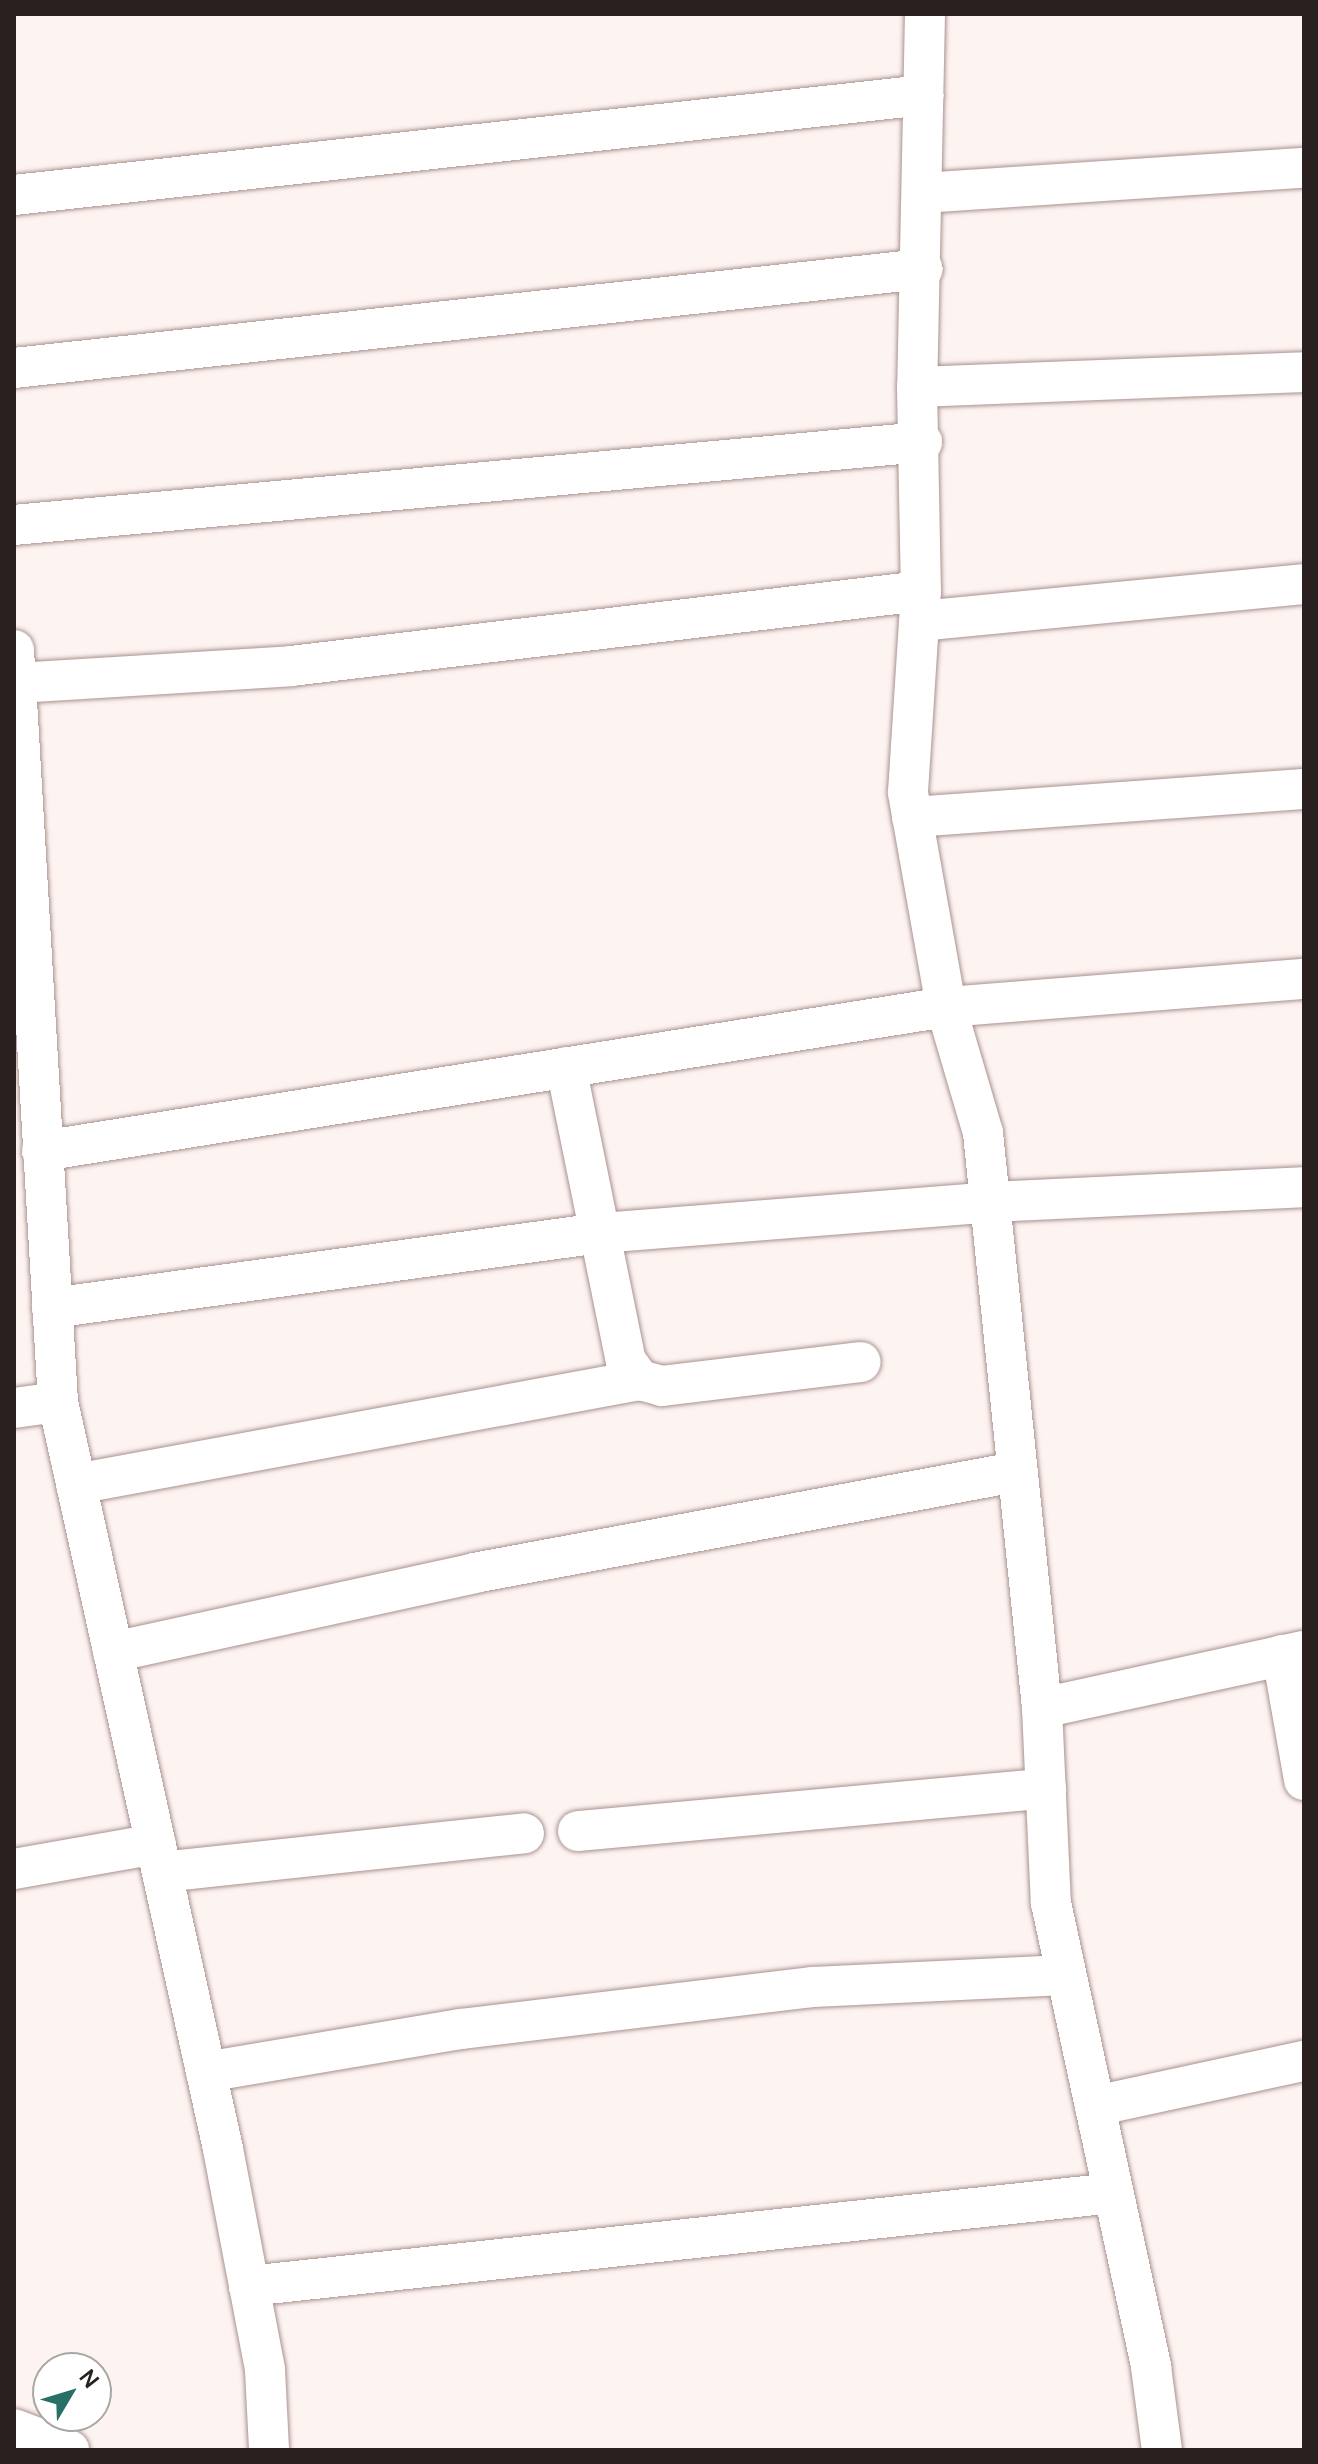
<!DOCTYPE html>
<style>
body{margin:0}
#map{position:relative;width:1318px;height:2464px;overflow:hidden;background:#fdf3f1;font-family:Manrope,sans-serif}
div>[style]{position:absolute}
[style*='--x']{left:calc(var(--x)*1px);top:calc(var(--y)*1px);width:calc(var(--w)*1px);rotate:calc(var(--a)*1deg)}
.roads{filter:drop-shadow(0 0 2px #a9928f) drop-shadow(0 0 2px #a9928f)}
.minor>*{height:40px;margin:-20px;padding:0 20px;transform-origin:20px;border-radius:20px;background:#fff}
span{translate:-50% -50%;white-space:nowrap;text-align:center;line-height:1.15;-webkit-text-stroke:6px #fff;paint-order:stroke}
.frame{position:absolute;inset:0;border:16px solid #29201f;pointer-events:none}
.north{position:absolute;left:32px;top:2352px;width:80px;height:80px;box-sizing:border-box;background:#fff;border:2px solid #a9a6a5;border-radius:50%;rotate:52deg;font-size:22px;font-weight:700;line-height:32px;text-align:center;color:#29201f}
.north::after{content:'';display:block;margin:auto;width:28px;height:36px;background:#287067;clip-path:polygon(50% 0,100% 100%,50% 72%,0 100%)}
</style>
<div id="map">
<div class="roads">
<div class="minor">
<i style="--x:925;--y:14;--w:373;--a:91.2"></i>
<i style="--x:917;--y:387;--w:204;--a:88.9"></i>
<i style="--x:921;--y:591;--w:202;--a:93.7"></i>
<i style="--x:908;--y:793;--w:217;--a:79.9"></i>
<i style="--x:946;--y:1007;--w:131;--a:73.6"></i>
<i style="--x:983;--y:1133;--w:578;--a:84.14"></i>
<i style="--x:1042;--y:1708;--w:195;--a:87.4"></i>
<i style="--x:1051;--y:1903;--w:475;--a:77.8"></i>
<i style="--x:1151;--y:2367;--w:84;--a:82.5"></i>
<i style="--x:923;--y:193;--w:382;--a:-3.8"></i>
<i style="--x:14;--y:195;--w:915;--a:-6.27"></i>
<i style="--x:14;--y:368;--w:914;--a:-6.22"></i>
<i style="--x:917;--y:387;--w:387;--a:-2.2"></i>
<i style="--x:14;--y:525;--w:912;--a:-5.22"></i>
<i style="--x:920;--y:621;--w:386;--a:-5.5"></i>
<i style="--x:14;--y:650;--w:753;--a:86.65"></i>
<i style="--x:58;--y:1402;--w:765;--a:77.54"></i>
<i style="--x:223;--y:2149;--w:225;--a:79.2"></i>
<i style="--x:265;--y:2370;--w:80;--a:87.1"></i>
<i style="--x:16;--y:683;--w:276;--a:-3.5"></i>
<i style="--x:291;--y:666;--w:634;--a:-6.79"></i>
<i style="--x:912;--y:817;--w:393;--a:-4.1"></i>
<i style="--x:566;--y:1067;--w:300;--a:78.5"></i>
<i style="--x:626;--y:1361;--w:24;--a:54"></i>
<i style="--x:640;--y:1380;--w:23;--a:15"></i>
<i style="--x:662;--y:1386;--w:200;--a:-6.9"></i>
<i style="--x:42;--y:1151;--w:915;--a:-9.05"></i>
<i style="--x:946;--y:1007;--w:359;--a:-4.5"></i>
<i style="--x:52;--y:1308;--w:553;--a:-7.79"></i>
<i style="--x:600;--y:1233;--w:391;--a:-4.5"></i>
<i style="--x:990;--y:1202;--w:314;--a:-2.7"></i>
<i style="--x:14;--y:1408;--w:44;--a:-7.8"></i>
<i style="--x:76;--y:1484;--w:574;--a:-10.45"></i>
<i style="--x:113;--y:1652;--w:370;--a:-12.3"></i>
<i style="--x:474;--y:1573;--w:550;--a:-10.57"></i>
<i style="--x:1282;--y:1655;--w:127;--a:80"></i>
<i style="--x:1042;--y:1708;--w:268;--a:-12.3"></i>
<i style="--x:578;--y:1831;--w:470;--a:-5.2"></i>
<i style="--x:14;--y:1869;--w:144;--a:-10"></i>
<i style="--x:162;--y:1872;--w:364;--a:-6.1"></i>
<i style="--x:206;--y:2072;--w:259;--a:-9.6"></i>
<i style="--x:461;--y:2029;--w:354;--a:-6.8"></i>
<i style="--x:812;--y:1987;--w:254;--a:-2.7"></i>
<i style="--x:1095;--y:2106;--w:214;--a:-12.2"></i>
<i style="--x:249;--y:2286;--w:869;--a:-6.14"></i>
<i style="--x:14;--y:2429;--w:59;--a:20.9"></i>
</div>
</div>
<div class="frame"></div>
<div class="north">N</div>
</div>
